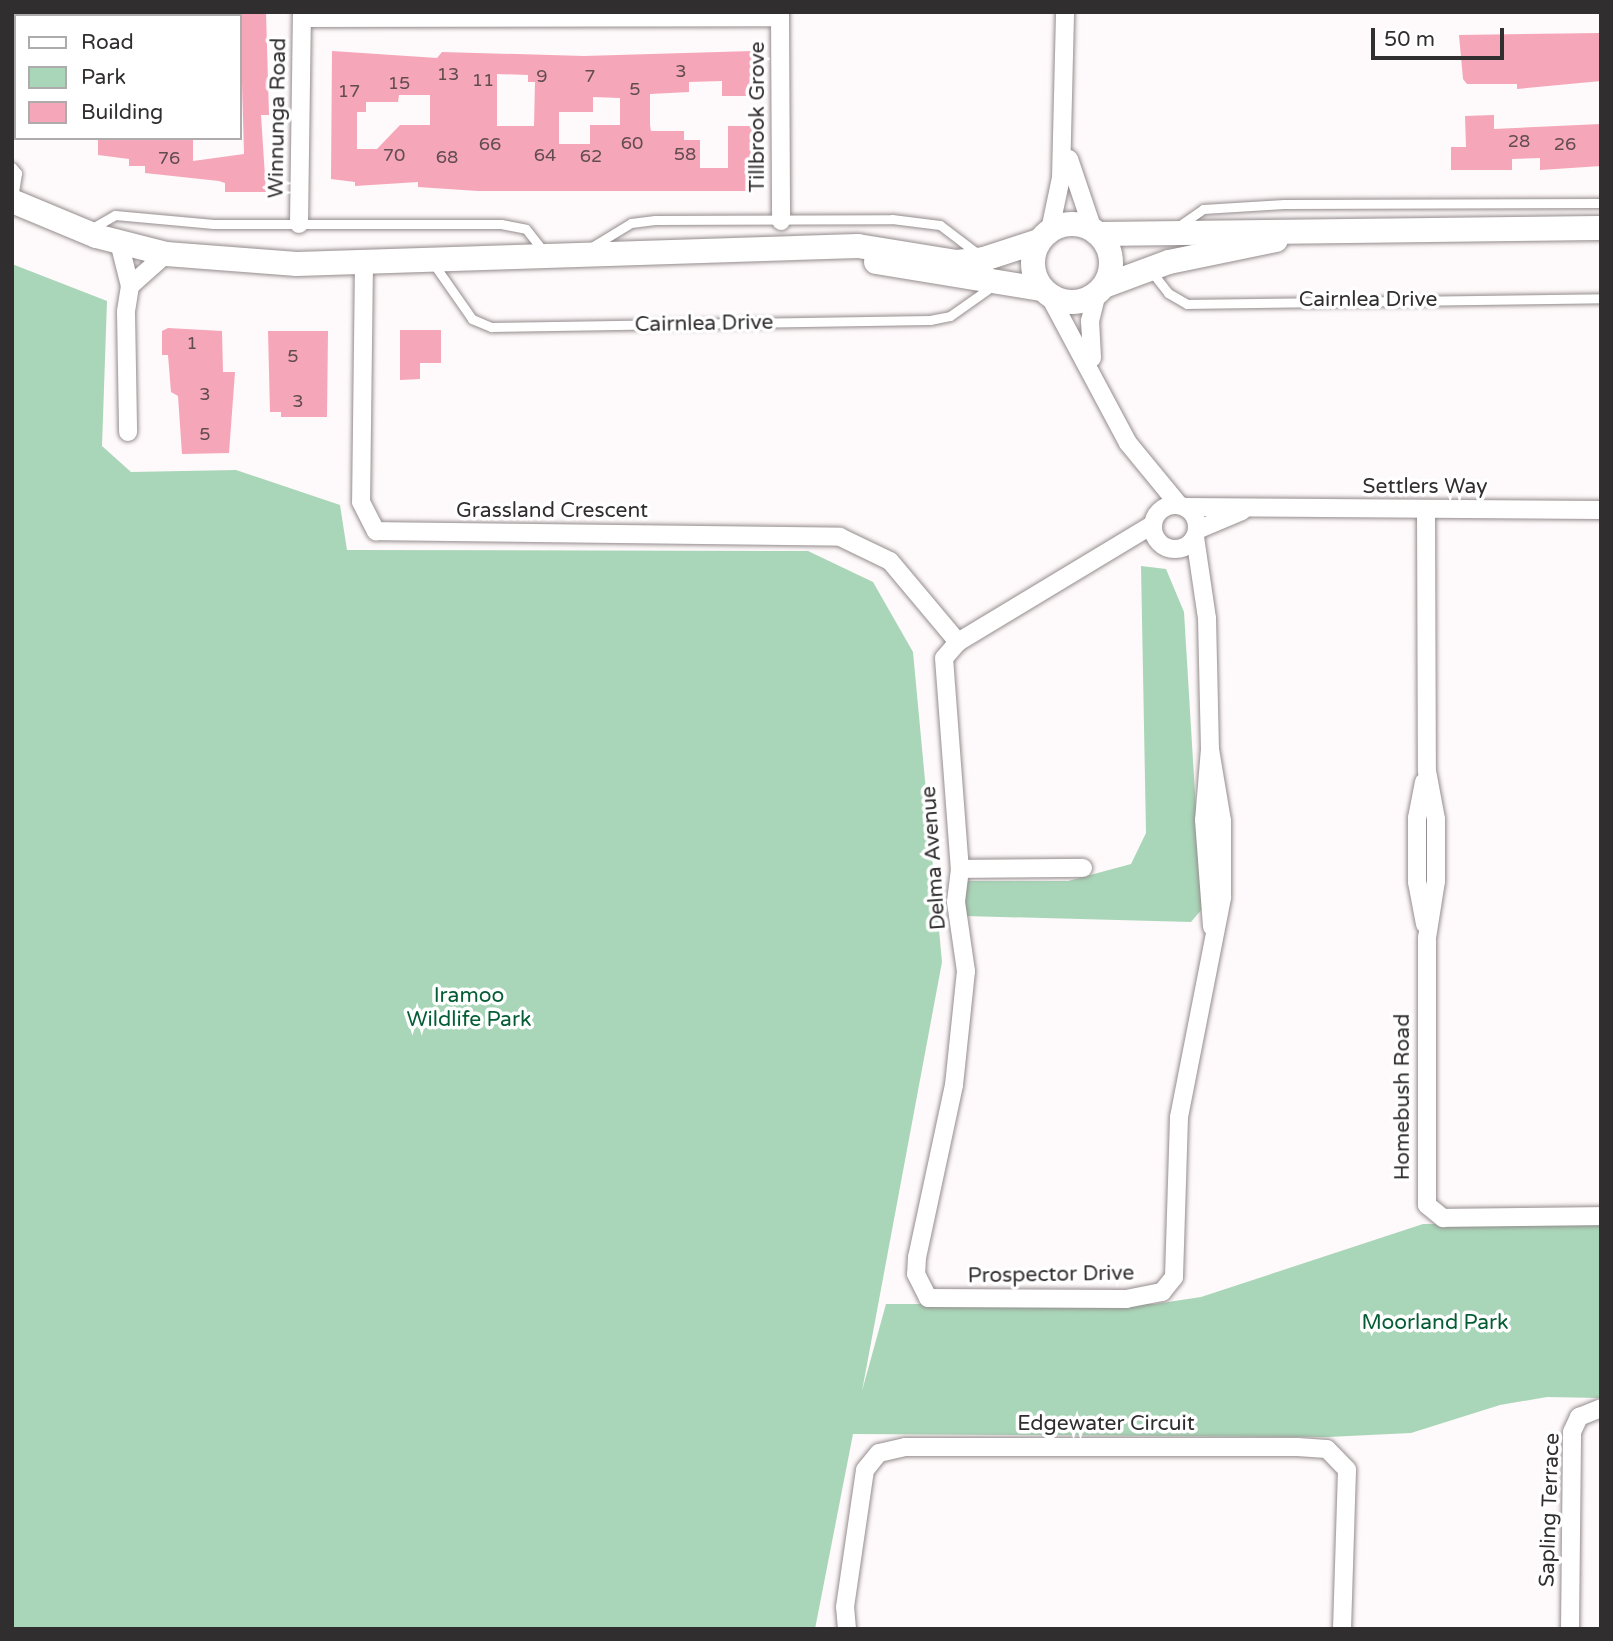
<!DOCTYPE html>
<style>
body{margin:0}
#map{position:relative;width:1613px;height:1641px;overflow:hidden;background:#fef9fa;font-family:"Varela Round",sans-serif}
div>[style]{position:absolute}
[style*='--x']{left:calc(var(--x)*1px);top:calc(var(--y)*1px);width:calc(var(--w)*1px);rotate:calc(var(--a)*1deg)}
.green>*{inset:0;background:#a9d6b8}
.building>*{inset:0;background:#f5a6b8}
.roads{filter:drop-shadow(0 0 2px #948c8d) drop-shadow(0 0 2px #948c8d)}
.lane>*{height:9px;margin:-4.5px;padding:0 4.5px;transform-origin:4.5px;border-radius:4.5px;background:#fff}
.street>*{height:18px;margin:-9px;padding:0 9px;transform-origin:9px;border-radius:9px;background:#fff}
.street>.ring{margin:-9px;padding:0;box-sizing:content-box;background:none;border:18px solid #fff;border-radius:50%}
.secondary>*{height:24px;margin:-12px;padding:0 12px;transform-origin:12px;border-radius:12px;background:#fff}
.secondary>.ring{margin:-12px;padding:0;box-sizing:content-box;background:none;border:24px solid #fff;border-radius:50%}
span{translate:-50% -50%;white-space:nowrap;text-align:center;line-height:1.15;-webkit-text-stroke:7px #fff;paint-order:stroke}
.number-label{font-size:18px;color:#624c51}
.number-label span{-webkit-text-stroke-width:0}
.street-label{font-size:21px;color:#312e2f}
.park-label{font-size:21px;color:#045d34}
.frame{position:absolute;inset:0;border:14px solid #312e2f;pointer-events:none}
.legend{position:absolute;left:14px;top:14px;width:228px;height:126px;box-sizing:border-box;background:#fff;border:2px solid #adabac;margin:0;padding:9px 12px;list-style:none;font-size:21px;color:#312e2f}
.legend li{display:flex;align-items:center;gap:14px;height:35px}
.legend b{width:35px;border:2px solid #adabac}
.scale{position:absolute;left:1371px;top:28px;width:133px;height:32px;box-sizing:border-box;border:4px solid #312e2f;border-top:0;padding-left:9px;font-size:21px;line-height:24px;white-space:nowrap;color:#312e2f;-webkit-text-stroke:5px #fff;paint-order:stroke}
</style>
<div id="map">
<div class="green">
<i style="clip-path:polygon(12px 264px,107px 301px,102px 446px,131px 472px,236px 470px,340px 505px,347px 550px,808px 551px,873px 582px,913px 652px,942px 962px,862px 1391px,886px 1304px,1155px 1304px,1201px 1297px,1423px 1224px,1601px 1224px,1601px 1398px,1547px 1397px,1500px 1405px,1411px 1433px,1328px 1437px,853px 1434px,815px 1629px,12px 1629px)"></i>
<i style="clip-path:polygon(1141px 566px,1166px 569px,1184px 612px,1202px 909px,1191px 922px,965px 916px,966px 881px,1068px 881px,1131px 864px,1146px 833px)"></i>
</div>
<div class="building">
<i style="clip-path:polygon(240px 12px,266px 12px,269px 115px,261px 115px,266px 192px,225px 192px,225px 183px,219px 181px,145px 173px,145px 166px,129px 166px,129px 159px,98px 155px,98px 138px,193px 138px,193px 161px,244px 154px)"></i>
<i style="clip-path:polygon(1601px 33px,1601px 81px,1517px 89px,1517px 84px,1467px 84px,1463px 79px,1459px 35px)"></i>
<i style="clip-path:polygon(evenodd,332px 51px,437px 58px,442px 52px,584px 56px,753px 51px,754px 96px,722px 96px,722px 81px,689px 82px,689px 92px,650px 94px,650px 125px,651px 131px,684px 131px,684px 140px,700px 140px,700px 168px,728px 168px,728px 126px,755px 126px,755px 191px,478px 191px,418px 187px,418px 182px,355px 186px,355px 182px,331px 179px,332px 51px,497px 74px,528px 75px,528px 82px,535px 82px,534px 126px,497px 126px,497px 74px,332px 51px,399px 95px,430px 95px,430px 125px,400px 125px,377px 149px,357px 149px,357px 112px,366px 112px,366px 102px,398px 102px,399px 95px,332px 51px,593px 97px,620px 98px,620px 125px,590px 125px,590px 144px,559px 144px,559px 112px,593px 112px,593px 97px)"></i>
<i style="clip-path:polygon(1494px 115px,1494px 129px,1601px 124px,1601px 166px,1540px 170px,1540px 158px,1512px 159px,1512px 170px,1451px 170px,1451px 147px,1466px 147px,1465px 116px)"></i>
<i style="clip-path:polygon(168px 328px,222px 331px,223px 372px,235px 372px,229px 453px,182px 454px,178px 396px,171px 392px,168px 355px,162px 355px,162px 331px)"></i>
<i style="clip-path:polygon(400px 330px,441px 330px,441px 363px,420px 363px,420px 379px,400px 380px)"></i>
<i style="clip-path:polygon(268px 331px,328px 331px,327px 417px,281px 417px,281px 412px,270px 412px)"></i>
</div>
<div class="roads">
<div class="lane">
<i style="--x:12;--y:167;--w:8;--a:50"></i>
<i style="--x:17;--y:173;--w:26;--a:99"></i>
<i style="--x:1176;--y:228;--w:33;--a:-35"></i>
<i style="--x:1203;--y:209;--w:81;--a:-3.5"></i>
<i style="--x:1284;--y:204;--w:317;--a:-0.2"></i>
<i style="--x:89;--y:230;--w:30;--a:-30"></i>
<i style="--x:115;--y:215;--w:99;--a:5.2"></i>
<i style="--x:214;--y:224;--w:287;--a:0"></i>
<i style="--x:501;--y:224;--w:25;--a:11"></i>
<i style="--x:526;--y:229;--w:29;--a:52"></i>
<i style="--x:590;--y:248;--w:48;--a:-31.4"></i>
<i style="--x:631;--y:223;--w:24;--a:-7"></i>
<i style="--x:655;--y:220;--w:237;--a:-0.2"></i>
<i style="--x:892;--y:219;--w:48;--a:7.1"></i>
<i style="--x:940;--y:225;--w:48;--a:37.3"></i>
<i style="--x:433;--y:263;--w:68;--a:55.1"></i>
<i style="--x:472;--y:319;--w:21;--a:23"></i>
<i style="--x:491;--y:327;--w:439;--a:-0.9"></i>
<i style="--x:930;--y:320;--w:20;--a:-11"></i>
<i style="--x:950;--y:316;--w:54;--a:-35.2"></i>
<i style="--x:1151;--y:271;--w:28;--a:52"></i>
<i style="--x:1168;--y:293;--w:22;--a:30"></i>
<i style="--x:1187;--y:304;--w:414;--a:-0.8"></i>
</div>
<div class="street">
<i style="--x:780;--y:12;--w:209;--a:89.7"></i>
<i style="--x:302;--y:18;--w:478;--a:-0.1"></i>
<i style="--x:1069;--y:159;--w:75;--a:71.3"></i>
<i style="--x:299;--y:224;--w:212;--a:-89.2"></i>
<i style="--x:1050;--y:230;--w:53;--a:-78.1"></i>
<i style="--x:1061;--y:178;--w:166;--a:-88.6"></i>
<i style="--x:119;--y:242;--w:45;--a:76"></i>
<i style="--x:130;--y:286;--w:26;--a:99"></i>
<i style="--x:126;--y:312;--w:120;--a:89"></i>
<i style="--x:364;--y:262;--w:240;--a:90.7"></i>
<i style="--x:361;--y:502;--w:33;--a:63"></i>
<i style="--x:376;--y:531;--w:464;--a:0.7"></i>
<i style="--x:840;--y:537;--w:55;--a:25.6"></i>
<i style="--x:890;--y:561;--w:106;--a:50"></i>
<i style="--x:130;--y:286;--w:48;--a:-41.6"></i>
<i style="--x:1049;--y:295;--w:168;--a:61.9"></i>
<i style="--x:1128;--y:443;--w:80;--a:50.6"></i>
<i style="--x:1092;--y:358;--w:37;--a:-93"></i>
<i style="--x:1090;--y:321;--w:29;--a:-76"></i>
<i class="ring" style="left:1153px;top:505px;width:26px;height:26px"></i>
<i style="--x:1186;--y:507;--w:415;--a:0.4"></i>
<i style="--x:1426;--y:509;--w:262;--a:89.8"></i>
<i style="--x:1427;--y:771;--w:49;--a:79.4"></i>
<i style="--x:1436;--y:819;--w:62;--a:90"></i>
<i style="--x:1436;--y:881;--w:58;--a:99"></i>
<i style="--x:1427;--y:938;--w:267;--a:90"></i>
<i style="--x:1427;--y:1205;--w:21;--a:39"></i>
<i style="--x:1443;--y:1218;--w:158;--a:-0.7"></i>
<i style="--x:1152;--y:525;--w:227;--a:148.9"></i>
<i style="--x:958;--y:642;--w:21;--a:131"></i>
<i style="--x:944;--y:658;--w:212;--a:85.7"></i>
<i style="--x:960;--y:869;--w:33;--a:97"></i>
<i style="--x:956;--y:902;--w:70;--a:81.8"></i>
<i style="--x:966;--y:971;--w:115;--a:96"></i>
<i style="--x:954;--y:1085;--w:176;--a:102.1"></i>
<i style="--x:917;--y:1257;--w:17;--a:93"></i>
<i style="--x:916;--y:1274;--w:27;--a:63"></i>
<i style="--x:928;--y:1298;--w:198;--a:0.3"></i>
<i style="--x:1126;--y:1299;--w:37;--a:-11"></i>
<i style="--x:1162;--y:1292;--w:19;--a:-51"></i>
<i style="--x:1174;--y:1277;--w:160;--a:-88.2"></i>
<i style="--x:1179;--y:1117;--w:224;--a:-78.9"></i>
<i style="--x:1222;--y:897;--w:76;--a:-90"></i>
<i style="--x:1222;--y:821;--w:73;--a:-99.5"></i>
<i style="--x:1197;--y:530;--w:49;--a:-22.9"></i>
<i style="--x:1195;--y:537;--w:82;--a:81.6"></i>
<i style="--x:1207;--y:618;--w:131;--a:88.7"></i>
<i style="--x:1210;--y:749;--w:71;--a:94.8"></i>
<i style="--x:1204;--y:820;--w:107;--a:85.7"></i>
<i style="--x:1424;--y:782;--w:37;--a:101"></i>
<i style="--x:1417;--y:818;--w:64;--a:90"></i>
<i style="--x:1417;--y:882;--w:43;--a:79.2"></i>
<i style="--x:960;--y:869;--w:123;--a:-0.5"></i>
<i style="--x:847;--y:1629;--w:22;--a:-95"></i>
<i style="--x:845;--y:1607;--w:138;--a:-81.7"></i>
<i style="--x:865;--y:1470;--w:22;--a:-51"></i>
<i style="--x:879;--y:1453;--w:27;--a:-13"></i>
<i style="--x:905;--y:1447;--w:392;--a:0"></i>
<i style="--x:1297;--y:1447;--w:30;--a:4"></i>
<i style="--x:1327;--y:1449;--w:29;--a:46"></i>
<i style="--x:1347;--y:1470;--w:159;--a:91.8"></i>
<i style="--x:1570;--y:1629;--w:197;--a:-89.4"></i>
<i style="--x:1572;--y:1432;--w:17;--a:-65"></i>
<i style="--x:1579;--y:1417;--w:24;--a:-22"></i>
</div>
<div class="secondary">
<i style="--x:12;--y:201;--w:91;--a:22.6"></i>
<i style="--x:96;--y:236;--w:72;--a:14.4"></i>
<i style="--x:166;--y:254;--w:131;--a:4.4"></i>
<i style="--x:297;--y:264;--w:561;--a:-1.84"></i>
<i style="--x:858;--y:246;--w:100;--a:9.2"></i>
<i style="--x:957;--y:262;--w:27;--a:-6"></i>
<i style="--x:984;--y:259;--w:58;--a:-18.1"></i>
<i class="ring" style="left:1033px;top:224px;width:54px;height:54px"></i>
<i style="--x:1099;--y:234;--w:502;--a:-0.68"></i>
<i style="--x:876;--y:262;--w:167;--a:9.3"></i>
<i style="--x:1104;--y:286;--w:69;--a:-20.3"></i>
<i style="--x:1169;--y:262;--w:109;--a:-11.6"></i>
</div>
</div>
<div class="number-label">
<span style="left:681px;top:71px">3</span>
<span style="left:448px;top:74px">13</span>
<span style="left:542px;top:76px">9</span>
<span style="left:590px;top:76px">7</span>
<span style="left:483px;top:80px">11</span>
<span style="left:399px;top:83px">15</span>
<span style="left:635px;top:89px">5</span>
<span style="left:349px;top:91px">17</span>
<span style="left:1519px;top:141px">28</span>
<span style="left:632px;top:143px">60</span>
<span style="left:490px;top:144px">66</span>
<span style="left:1565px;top:144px">26</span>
<span style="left:685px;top:154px">58</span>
<span style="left:394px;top:155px">70</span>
<span style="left:545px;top:155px">64</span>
<span style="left:591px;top:156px">62</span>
<span style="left:447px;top:157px">68</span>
<span style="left:169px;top:158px">76</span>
<span style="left:192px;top:343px">1</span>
<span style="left:293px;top:356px">5</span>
<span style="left:205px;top:394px">3</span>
<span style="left:298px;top:401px">3</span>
<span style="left:205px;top:434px">5</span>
</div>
<div class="street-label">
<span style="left:758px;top:117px;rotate:-90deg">Tillbrook Grove</span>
<span style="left:278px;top:118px;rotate:-89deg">Winnunga Road</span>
<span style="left:1368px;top:300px">Cairnlea Drive</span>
<span style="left:704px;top:324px;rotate:-1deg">Cairnlea Drive</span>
<span style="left:1425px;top:487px">Settlers Way</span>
<span style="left:552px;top:511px">Grassland Crescent</span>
<span style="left:934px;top:858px;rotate:-94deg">Delma Avenue</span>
<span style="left:1403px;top:1097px;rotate:-90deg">Homebush Road</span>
<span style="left:1051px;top:1275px;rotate:-1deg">Prospector Drive</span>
<span style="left:1106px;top:1424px">Edgewater Circuit</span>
<span style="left:1550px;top:1510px;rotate:-88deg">Sapling Terrace</span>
</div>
<div class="park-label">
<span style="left:469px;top:1008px">Iramoo<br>Wildlife Park</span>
<span style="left:1435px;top:1323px">Moorland Park</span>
</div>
<div class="frame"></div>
<ul class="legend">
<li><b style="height:9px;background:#fff"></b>Road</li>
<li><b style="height:19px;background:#a9d6b8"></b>Park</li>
<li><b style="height:19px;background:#f5a6b8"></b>Building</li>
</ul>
<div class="scale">50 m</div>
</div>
